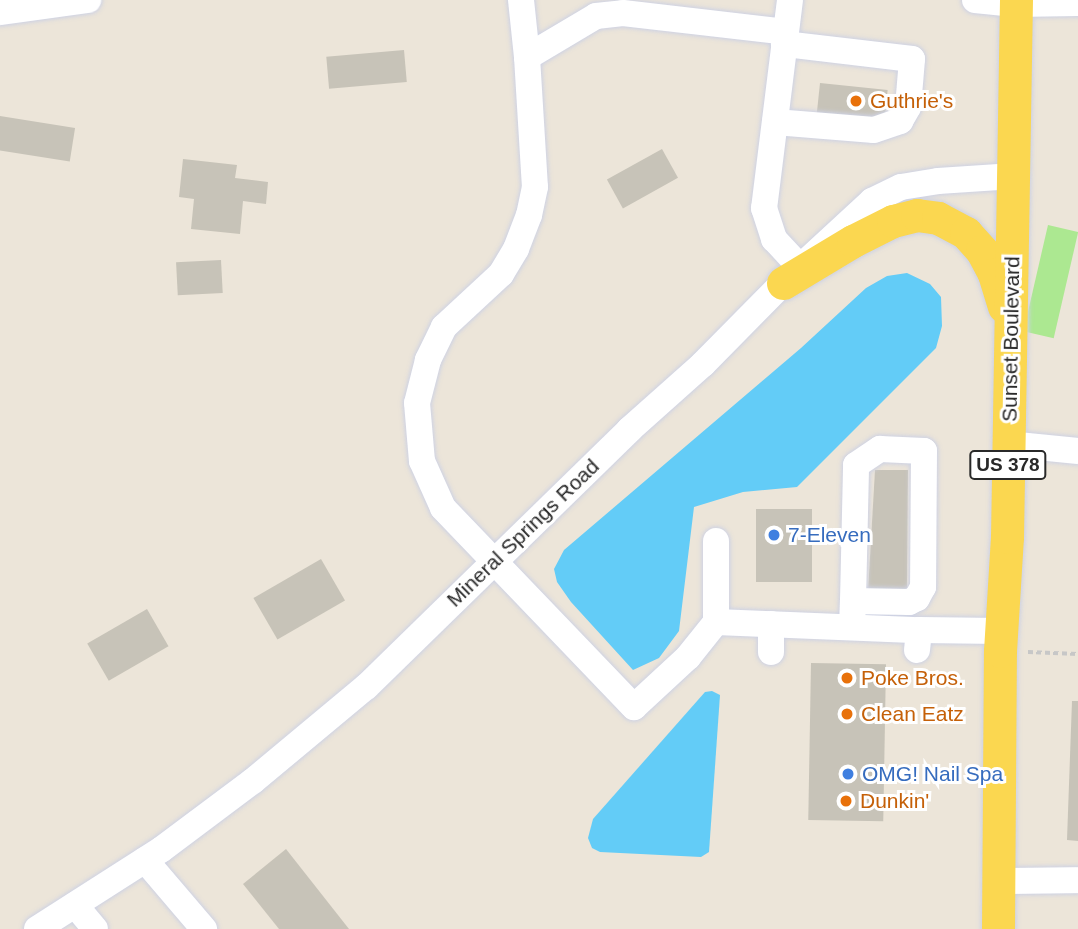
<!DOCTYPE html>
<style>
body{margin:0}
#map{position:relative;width:1078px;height:929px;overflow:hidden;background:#ece5d9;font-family:Helvetica,sans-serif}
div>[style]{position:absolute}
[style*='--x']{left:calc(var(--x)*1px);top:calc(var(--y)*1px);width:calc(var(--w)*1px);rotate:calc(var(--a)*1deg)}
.green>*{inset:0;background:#ace891;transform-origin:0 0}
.water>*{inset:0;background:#63ccf7}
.building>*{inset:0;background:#c7c3b8;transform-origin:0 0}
.path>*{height:3.5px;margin-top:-1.75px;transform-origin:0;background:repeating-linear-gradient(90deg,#c7c7c7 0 5px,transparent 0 8.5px)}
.roads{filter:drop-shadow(0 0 2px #ced2e3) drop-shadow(0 0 2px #ced2e3)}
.minor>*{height:26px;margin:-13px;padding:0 13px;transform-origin:13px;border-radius:13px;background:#fff}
.major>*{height:33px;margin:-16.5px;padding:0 16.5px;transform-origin:16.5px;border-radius:16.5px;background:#fbd750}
.dots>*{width:19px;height:19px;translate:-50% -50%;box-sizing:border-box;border:4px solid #fff;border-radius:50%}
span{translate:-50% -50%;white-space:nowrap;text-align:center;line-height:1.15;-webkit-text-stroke:6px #fff;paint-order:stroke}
.shield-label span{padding:2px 5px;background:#fff;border:2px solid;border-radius:5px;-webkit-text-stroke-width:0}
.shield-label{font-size:19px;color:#292929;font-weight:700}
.food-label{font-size:21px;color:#c56008}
.left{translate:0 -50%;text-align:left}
.street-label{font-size:21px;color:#292929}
.shop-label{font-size:21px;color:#366cbe}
</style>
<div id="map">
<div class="green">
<i style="left:1048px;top:225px;width:31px;height:109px;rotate:13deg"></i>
</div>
<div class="water">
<i style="clip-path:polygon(907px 273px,930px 284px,941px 297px,942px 326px,936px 348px,797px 487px,743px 492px,694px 507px,679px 631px,659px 658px,633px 670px,571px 602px,557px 582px,554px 569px,564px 550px,801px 348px,866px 288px,887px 276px)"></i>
<i style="clip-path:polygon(712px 691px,720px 695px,709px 852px,701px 857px,600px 852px,592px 848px,588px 838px,593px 819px,705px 692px)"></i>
</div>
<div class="building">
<i style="left:404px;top:50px;width:32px;height:78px;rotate:85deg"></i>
<i style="left:820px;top:83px;width:68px;height:33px;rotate:6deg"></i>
<i style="left:0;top:116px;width:76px;height:34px;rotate:9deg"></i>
<i style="left:662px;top:149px;width:33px;height:63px;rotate:61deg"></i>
<i style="clip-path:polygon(183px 159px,237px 165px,235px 178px,268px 182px,266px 204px,243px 201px,240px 234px,191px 229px,194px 199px,179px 197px)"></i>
<i style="left:221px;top:260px;width:33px;height:45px;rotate:87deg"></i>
<i style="clip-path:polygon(875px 470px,908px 470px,907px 590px,868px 592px)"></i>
<i style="left:756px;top:509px;width:56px;height:73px"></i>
<i style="left:321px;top:559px;width:48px;height:78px;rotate:60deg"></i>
<i style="left:147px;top:609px;width:43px;height:69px;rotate:60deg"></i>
<i style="left:811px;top:663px;width:75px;height:157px;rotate:1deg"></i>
<i style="clip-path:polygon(1072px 701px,1078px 701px,1078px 841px,1067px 840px)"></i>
<i style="clip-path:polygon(286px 849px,349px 929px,279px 929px,243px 884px)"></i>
</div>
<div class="path">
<i style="--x:1028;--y:652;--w:50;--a:2.3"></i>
</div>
<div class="roads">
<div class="minor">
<i style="--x:521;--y:0;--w:57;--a:84"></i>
<i style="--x:527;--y:57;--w:80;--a:-30.7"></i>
<i style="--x:596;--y:16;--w:27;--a:-6"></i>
<i style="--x:623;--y:13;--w:164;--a:6.6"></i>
<i style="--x:790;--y:0;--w:210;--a:97.1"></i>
<i style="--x:764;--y:208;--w:33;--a:72"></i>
<i style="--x:774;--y:239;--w:38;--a:47"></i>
<i style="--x:975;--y:0;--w:40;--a:5.7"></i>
<i style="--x:1015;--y:4;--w:63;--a:-0.9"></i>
<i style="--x:0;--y:12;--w:89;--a:-7.8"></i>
<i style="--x:527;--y:57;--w:130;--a:86.5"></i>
<i style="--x:535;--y:187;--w:29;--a:102"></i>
<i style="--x:529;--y:215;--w:36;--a:111"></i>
<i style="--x:516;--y:249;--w:29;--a:121"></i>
<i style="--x:501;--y:274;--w:78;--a:137.1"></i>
<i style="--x:444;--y:327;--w:37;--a:116"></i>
<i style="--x:428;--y:360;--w:44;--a:104.3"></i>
<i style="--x:417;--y:403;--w:58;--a:85.1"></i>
<i style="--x:422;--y:461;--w:51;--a:65.9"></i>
<i style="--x:443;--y:508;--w:276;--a:46.2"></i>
<i style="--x:634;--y:707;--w:74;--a:-42.8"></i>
<i style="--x:688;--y:657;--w:45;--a:-51.3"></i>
<i style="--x:716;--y:622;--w:203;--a:2.3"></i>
<i style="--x:775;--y:122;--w:99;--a:4.6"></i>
<i style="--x:874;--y:130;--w:28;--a:-19"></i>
<i style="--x:900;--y:121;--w:16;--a:-60"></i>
<i style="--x:908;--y:107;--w:48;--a:-85.2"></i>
<i style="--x:912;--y:59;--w:129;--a:-173.3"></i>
<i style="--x:1008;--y:444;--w:70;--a:5.7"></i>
<i style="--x:716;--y:541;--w:81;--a:90"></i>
<i style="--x:852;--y:627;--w:26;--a:-88"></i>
<i style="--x:853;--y:601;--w:136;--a:-88.7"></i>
<i style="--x:856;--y:465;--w:29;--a:-34"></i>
<i style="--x:880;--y:449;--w:44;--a:2.6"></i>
<i style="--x:924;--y:451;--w:136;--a:90.4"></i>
<i style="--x:923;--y:587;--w:13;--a:119"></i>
<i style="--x:917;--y:598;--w:9;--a:153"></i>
<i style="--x:909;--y:602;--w:56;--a:-179"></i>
<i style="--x:917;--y:650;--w:20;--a:-84"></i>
<i style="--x:919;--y:630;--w:82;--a:0.7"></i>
<i style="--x:771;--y:652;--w:28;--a:-90"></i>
<i style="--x:145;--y:860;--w:91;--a:49.5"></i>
<i style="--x:999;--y:881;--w:79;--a:-0.7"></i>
<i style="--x:75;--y:905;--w:31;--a:50"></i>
<i style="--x:37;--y:929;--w:148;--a:-32.6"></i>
<i style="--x:162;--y:849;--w:114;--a:-36.8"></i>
<i style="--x:253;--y:781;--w:147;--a:-39.8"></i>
<i style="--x:366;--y:687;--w:368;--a:-44.3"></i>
<i style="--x:629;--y:430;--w:99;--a:-41.7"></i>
<i style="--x:703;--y:364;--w:114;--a:-45.4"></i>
<i style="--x:783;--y:283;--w:121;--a:-42.7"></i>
<i style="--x:872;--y:201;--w:32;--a:-26"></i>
<i style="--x:901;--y:187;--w:37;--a:-9"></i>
<i style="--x:938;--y:181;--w:76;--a:-3.8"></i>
</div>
<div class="major">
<i style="--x:783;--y:283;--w:82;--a:-31"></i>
<i style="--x:853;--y:241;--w:45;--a:-26.6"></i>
<i style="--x:893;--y:221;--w:25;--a:-14"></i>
<i style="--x:917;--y:215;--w:21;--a:8"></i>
<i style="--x:938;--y:218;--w:32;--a:28"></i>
<i style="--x:966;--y:233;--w:24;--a:48"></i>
<i style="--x:982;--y:251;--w:26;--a:62"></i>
<i style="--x:994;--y:274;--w:34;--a:73"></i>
<i style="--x:998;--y:929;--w:278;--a:-89.6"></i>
<i style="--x:1000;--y:651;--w:114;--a:-86.5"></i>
<i style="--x:1007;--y:537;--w:537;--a:-89.04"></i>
</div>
</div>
<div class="dots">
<i style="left:856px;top:101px;background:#e8710a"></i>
<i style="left:774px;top:535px;background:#3f7fe0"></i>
<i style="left:847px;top:678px;background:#e8710a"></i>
<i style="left:847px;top:714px;background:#e8710a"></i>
<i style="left:848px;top:774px;background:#3f7fe0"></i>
<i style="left:846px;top:801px;background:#e8710a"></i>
</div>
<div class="shield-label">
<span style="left:1008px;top:465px">US 378</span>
</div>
<div class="food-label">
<span class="left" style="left:870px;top:101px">Guthrie's</span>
<span class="left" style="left:861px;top:678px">Poke Bros.</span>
<span class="left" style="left:861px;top:714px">Clean Eatz</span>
<span class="left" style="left:860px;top:801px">Dunkin'</span>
</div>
<div class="street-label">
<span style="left:1011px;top:339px;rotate:-89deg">Sunset Boulevard</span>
<span style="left:523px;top:533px;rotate:-44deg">Mineral Springs Road</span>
</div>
<div class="shop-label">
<span class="left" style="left:788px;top:535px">7-Eleven</span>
<span class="left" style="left:862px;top:774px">OMG! Nail Spa</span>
</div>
</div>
